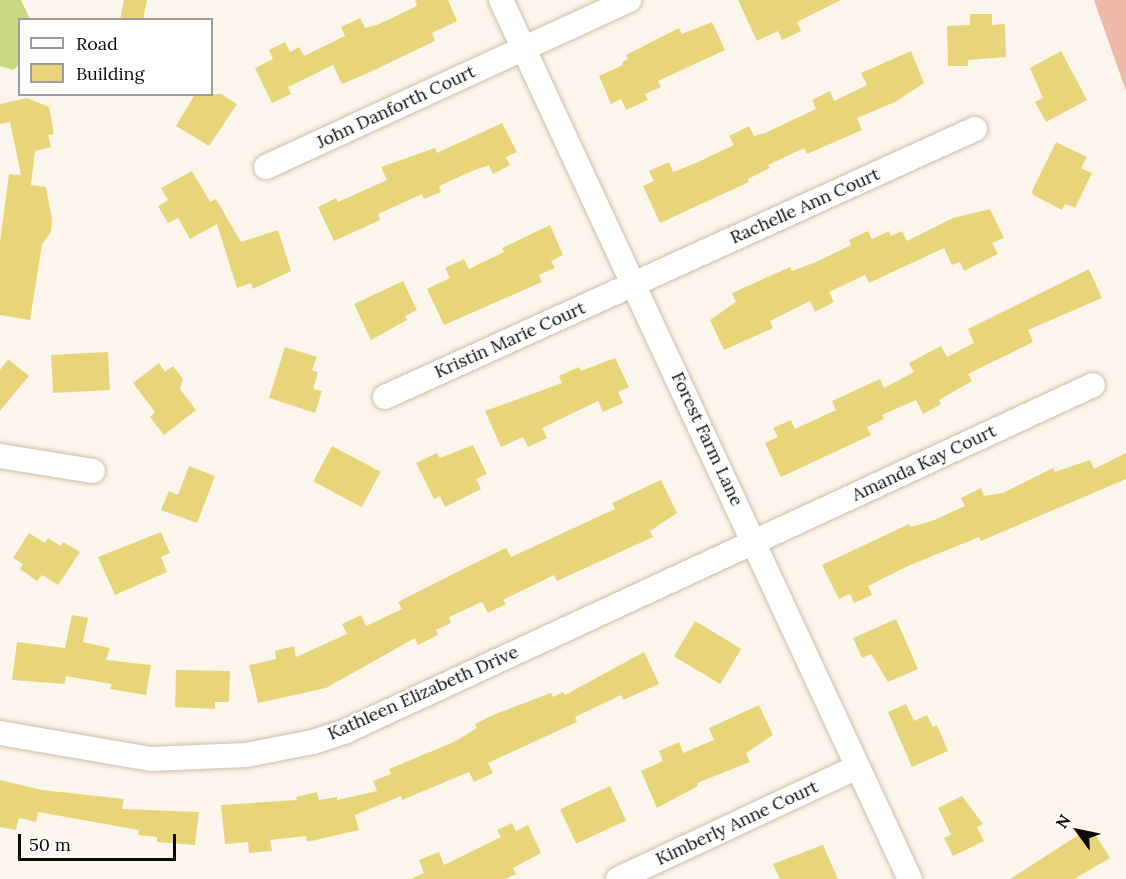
<!DOCTYPE html>
<style>
body{margin:0}
#map{position:relative;width:1126px;height:879px;overflow:hidden;background:#fcf5eb;font-family:Lora,serif}
div>[style]{position:absolute}
[style*='--x']{left:calc(var(--x)*1px);top:calc(var(--y)*1px);width:calc(var(--w)*1px);rotate:calc(var(--a)*1deg)}
.green>*{inset:0;background:#f0b8a7}
.water>*{inset:0;background:#c8d981}
.building>*{inset:0;background:#e8d57a;transform-origin:0 0}
.roads{filter:drop-shadow(0 0 2px #cfbea6) drop-shadow(0 0 2px #cfbea6)}
.street>*{height:24px;margin:-12px;padding:0 12px;transform-origin:12px;border-radius:12px;background:#fff}
span{translate:-50% -50%;white-space:nowrap;text-align:center;line-height:1.15;-webkit-text-stroke:4.5px #fff;paint-order:stroke}
.street-label{font-size:18px;color:#100a04}
.legend{position:absolute;left:18px;top:18px;width:195px;height:78px;box-sizing:border-box;background:#fff;border:2px solid #9f9d9b;margin:0;padding:8px 10px;list-style:none;font-size:18px;color:#100a04}
.legend li{display:flex;align-items:center;gap:12px;height:30px}
.legend b{width:30px;border:2px solid #9f9d9b}
.north{position:absolute;left:1048px;top:801px;width:60px;height:60px;-webkit-text-stroke:4px #fff;paint-order:stroke;rotate:303deg;font-size:16px;font-weight:700;line-height:24px;text-align:center;color:#100a04}
.north::after{content:'';display:block;margin:auto;width:21px;height:27px;background:#100a04;clip-path:polygon(50% 0,100% 100%,50% 72%,0 100%)}
.scale{position:absolute;left:18px;top:834px;width:158px;height:27px;box-sizing:border-box;border:3px solid #100a04;border-top:0;padding-left:8px;font-size:18px;line-height:21px;white-space:nowrap;color:#100a04;-webkit-text-stroke:4px #fff;paint-order:stroke}
</style>
<div id="map">
<div class="green">
<i style="clip-path:polygon(1094px 0,1126px 0,1126px 91px)"></i>
</div>
<div class="water">
<i style="clip-path:polygon(0 0,21px 0,30px 19px,20px 20px,19px 65px,13px 70px,0 66px)"></i>
</div>
<div class="building">
<i style="clip-path:polygon(124px 0,147px 0,143px 20px,120px 20px)"></i>
<i style="clip-path:polygon(415px 0,448px 0,457px 21px,432px 33px,435px 41px,368px 73px,342px 84px,333px 65px,288px 87px,291px 94px,272px 103px,255px 68px,273px 59px,269px 50px,285px 42px,290px 52px,299px 47px,304px 56px,345px 36px,341px 27px,360px 18px,365px 28px,377px 25px,417px 6px)"></i>
<i style="clip-path:polygon(738px 0,841px 0,797px 22px,801px 31px,782px 40px,778px 31px,757px 41px)"></i>
<i style="clip-path:polygon(970px 14px,992px 14px,992px 25px,1005px 24px,1006px 57px,968px 60px,968px 66px,948px 66px,947px 26px,970px 25px)"></i>
<i style="clip-path:polygon(712px 22px,725px 50px,658px 81px,661px 87px,645px 94px,648px 100px,626px 110px,621px 99px,611px 104px,599px 76px,623px 65px,622px 62px,628px 59px,626px 55px,679px 28px,682px 34px)"></i>
<i style="clip-path:polygon(911px 51px,924px 83px,895px 102px,857px 118px,862px 130px,807px 154px,804px 148px,768px 165px,770px 168px,748px 179px,749px 182px,660px 223px,643px 186px,654px 181px,649px 171px,669px 162px,673px 172px,696px 163px,734px 145px,729px 136px,749px 126px,754px 136px,765px 133px,816px 109px,812px 100px,830px 91px,834px 101px,867px 85px,861px 73px)"></i>
<i style="clip-path:polygon(1061px 51px,1087px 100px,1046px 122px,1035px 102px,1043px 98px,1030px 68px)"></i>
<i style="clip-path:polygon(195px 94px,221px 94px,237px 104px,209px 146px,176px 126px)"></i>
<i style="clip-path:polygon(27px 98px,49px 107px,54px 134px,48px 135px,51px 147px,35px 151px,31px 185px,46px 187px,52px 220px,51px 232px,42px 244px,30px 320px,0 315px,0 242px,9px 174px,21px 175px,10px 122px,0 124px,0 104px)"></i>
<i style="clip-path:polygon(502px 123px,517px 152px,506px 157px,510px 165px,493px 174px,489px 165px,472px 171px,439px 186px,441px 192px,424px 199px,422px 194px,378px 214px,380px 220px,334px 241px,318px 207px,336px 198px,338px 202px,387px 180px,381px 167px,435px 148px,437px 153px)"></i>
<i style="clip-path:polygon(1056px 142px,1087px 157px,1081px 168px,1092px 173px,1075px 208px,1065px 204px,1062px 210px,1033px 195px,1032px 191px)"></i>
<i style="clip-path:polygon(192px 171px,210px 202px,216px 199px,241px 242px,278px 230px,291px 271px,253px 289px,251px 283px,237px 288px,217px 224px,190px 239px,178px 218px,168px 223px,158px 206px,168px 200px,161px 188px)"></i>
<i style="clip-path:polygon(990px 209px,1004px 238px,992px 243px,998px 254px,964px 271px,960px 262px,952px 265px,944px 248px,869px 283px,865px 275px,829px 292px,834px 302px,815px 312px,810px 301px,770px 321px,773px 328px,724px 350px,710px 320px,736px 302px,732px 293px,790px 267px,792px 271px,816px 262px,851px 245px,849px 240px,868px 231px,872px 239px,889px 231px,891px 236px,902px 231px,907px 241px,953px 218px)"></i>
<i style="clip-path:polygon(550px 225px,563px 255px,551px 261px,555px 268px,539px 275px,542px 282px,444px 325px,427px 289px,450px 278px,445px 268px,464px 259px,469px 269px,504px 252px,502px 248px)"></i>
<i style="clip-path:polygon(1089px 269px,1102px 298px,1028px 330px,1033px 342px,968px 374px,972px 381px,939px 400px,941px 404px,923px 414px,916px 400px,882px 415px,884px 419px,867px 427px,871px 435px,781px 477px,765px 443px,778px 437px,773px 428px,791px 420px,795px 429px,836px 410px,832px 401px,880px 379px,884px 388px,914px 372px,909px 363px,941px 346px,947px 357px,974px 343px,968px 329px)"></i>
<i style="clip-path:polygon(403px 281px,417px 310px,405px 316px,407px 320px,371px 340px,354px 304px)"></i>
<i style="clip-path:polygon(285px 347px,317px 357px,312px 370px,318px 372px,313px 389px,322px 391px,315px 413px,269px 398px)"></i>
<i style="left:108px;top:352px;width:38px;height:57px;rotate:87deg"></i>
<i style="clip-path:polygon(615px 358px,629px 387px,618px 392px,623px 403px,603px 412px,598px 401px,542px 428px,547px 438px,528px 447px,523px 437px,501px 447px,485px 411px,562px 383px,559px 376px,579px 367px,581px 371px)"></i>
<i style="clip-path:polygon(8px 359px,29px 376px,0 411px,0 370px)"></i>
<i style="clip-path:polygon(159px 363px,165px 372px,173px 366px,183px 379px,180px 389px,196px 410px,164px 435px,150px 417px,155px 412px,133px 383px)"></i>
<i style="clip-path:polygon(473px 445px,487px 474px,476px 479px,481px 489px,445px 507px,440px 496px,434px 499px,416px 463px,437px 453px,440px 458px)"></i>
<i style="left:332px;top:446px;width:55px;height:40px;rotate:28deg"></i>
<i style="clip-path:polygon(1126px 453px,1126px 479px,981px 541px,979px 537px,908px 566px,868px 586px,872px 595px,854px 603px,850px 594px,839px 599px,822px 565px,909px 524px,911px 527px,932px 521px,965px 506px,961px 498px,981px 488px,984px 496px,1003px 493px,1053px 468px,1055px 472px,1090px 460px,1094px 469px)"></i>
<i style="clip-path:polygon(189px 466px,215px 476px,197px 523px,161px 510px,169px 491px,178px 495px)"></i>
<i style="clip-path:polygon(661px 480px,677px 513px,650px 531px,653px 537px,557px 581px,554px 575px,503px 600px,506px 604px,488px 613px,482px 602px,449px 617px,451px 623px,436px 630px,438px 635px,418px 645px,415px 638px,326px 688px,258px 703px,249px 665px,276px 659px,275px 651px,294px 646px,296px 657px,347px 634px,342px 624px,361px 615px,366px 626px,402px 609px,398px 602px,467px 567px,506px 548px,511px 557px,615px 509px,612px 503px)"></i>
<i style="clip-path:polygon(161px 532px,170px 553px,161px 557px,167px 572px,115px 595px,98px 557px)"></i>
<i style="clip-path:polygon(29px 533px,45px 543px,48px 538px,61px 546px,63px 542px,80px 552px,58px 585px,42px 575px,37px 581px,20px 569px,23px 564px,13px 558px)"></i>
<i style="clip-path:polygon(72px 615px,88px 618px,83px 642px,110px 648px,106px 660px,151px 665px,146px 695px,110px 689px,112px 684px,66px 676px,65px 684px,12px 680px,17px 642px,65px 648px)"></i>
<i style="clip-path:polygon(896px 619px,918px 669px,888px 682px,871px 654px,862px 658px,853px 638px)"></i>
<i style="left:695px;top:621px;width:54px;height:41px;rotate:31deg"></i>
<i style="clip-path:polygon(644px 652px,659px 684px,623px 700px,621px 695px,575px 717px,577px 722px,488px 763px,493px 773px,474px 782px,469px 772px,402px 800px,401px 796px,355px 815px,359px 830px,307px 842px,306px 836px,270px 840px,272px 851px,249px 853px,248px 842px,225px 844px,221px 805px,297px 800px,296px 797px,317px 792px,319px 800px,337px 797px,337px 800px,377px 791px,373px 781px,391px 774px,389px 769px,454px 742px,477px 728px,475px 724px,493px 715px,551px 693px,553px 697px,563px 692px,565px 695px)"></i>
<i style="clip-path:polygon(176px 670px,230px 671px,229px 702px,215px 702px,215px 709px,175px 707px)"></i>
<i style="clip-path:polygon(906px 704px,914px 721px,927px 715px,933px 727px,937px 725px,948px 751px,912px 767px,888px 712px)"></i>
<i style="clip-path:polygon(759px 705px,773px 735px,746px 753px,750px 762px,697px 783px,698px 786px,657px 808px,641px 771px,663px 761px,659px 751px,679px 742px,683px 753px,714px 740px,709px 728px)"></i>
<i style="clip-path:polygon(0 780px,42px 790px,124px 799px,122px 809px,199px 812px,195px 845px,157px 842px,157px 837px,138px 835px,139px 830px,38px 812px,36px 822px,19px 818px,16px 830px,0 827px)"></i>
<i style="left:610px;top:786px;width:38px;height:55px;rotate:65deg"></i>
<i style="clip-path:polygon(962px 796px,983px 824px,977px 827px,984px 841px,953px 856px,944px 838px,951px 835px,938px 808px)"></i>
<i style="clip-path:polygon(512px 823px,516px 831px,528px 825px,541px 853px,513px 868px,516px 874px,505px 879px,410px 879px,424px 873px,419px 860px,439px 852px,444px 865px,501px 837px,497px 830px)"></i>
<i style="clip-path:polygon(1093px 831px,1110px 858px,1074px 879px,1010px 879px,1083px 832px,1085px 836px)"></i>
<i style="clip-path:polygon(823px 845px,838px 879px,780px 879px,773px 864px)"></i>
</div>
<div class="roads">
<div class="street">
<i style="--x:501;--y:0;--w:969;--a:65.05"></i>
<i style="--x:266;--y:167;--w:400;--a:-24.7"></i>
<i style="--x:385;--y:397;--w:648;--a:-24.43"></i>
<i style="--x:0;--y:456;--w:94;--a:9.2"></i>
<i style="--x:0;--y:733;--w:153;--a:9.8"></i>
<i style="--x:151;--y:759;--w:95;--a:-2.4"></i>
<i style="--x:246;--y:755;--w:68;--a:-11"></i>
<i style="--x:313;--y:742;--w:35;--a:-18"></i>
<i style="--x:346;--y:731;--w:823;--a:-24.85"></i>
<i style="--x:618;--y:879;--w:264;--a:-25.1"></i>
</div>
</div>
<div class="street-label">
<span style="left:396px;top:107px;rotate:-25deg">John Danforth Court</span>
<span style="left:805px;top:206px;rotate:-24deg">Rachelle Ann Court</span>
<span style="left:510px;top:340px;rotate:-24deg">Kristin Marie Court</span>
<span style="left:707px;top:439px;rotate:65deg">Forest Farm Lane</span>
<span style="left:924px;top:463px;rotate:-25deg">Amanda Kay Court</span>
<span style="left:423px;top:693px;rotate:-24deg">Kathleen Elizabeth Drive</span>
<span style="left:737px;top:823px;rotate:-25deg">Kimberly Anne Court</span>
</div>
<ul class="legend">
<li><b style="height:8px;background:#fff"></b>Road</li>
<li><b style="height:16px;background:#e8d57a"></b>Building</li>
</ul>
<div class="north">N</div>
<div class="scale">50 m</div>
</div>
